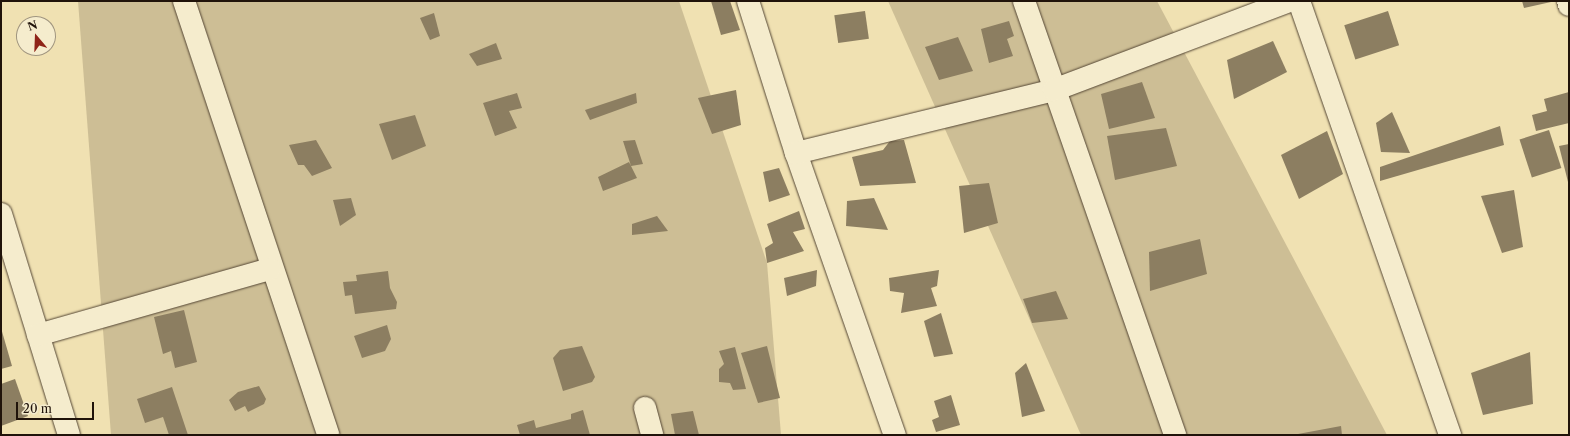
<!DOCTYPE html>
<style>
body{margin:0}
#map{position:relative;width:1570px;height:436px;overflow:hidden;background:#f0e1b2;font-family:"Libre Caslon Text",serif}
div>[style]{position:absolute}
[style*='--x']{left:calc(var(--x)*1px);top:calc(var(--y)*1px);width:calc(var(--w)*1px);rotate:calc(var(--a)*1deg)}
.green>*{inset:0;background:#cdbe95}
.building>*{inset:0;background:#8c7e61;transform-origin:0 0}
.roads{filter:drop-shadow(0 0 1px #544634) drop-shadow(0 0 1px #544634)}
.street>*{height:22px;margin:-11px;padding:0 11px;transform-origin:11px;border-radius:11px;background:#f5eccd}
span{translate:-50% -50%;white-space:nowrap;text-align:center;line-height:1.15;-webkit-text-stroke:3px #f5eccd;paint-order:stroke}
.frame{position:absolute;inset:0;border:2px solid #20130a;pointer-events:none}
.north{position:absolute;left:16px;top:16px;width:40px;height:40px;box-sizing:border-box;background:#f5eccd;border:1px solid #a0957f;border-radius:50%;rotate:341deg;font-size:11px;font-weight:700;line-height:16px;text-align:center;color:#20130a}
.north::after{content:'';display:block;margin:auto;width:14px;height:18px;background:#8f2418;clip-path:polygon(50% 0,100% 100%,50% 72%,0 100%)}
.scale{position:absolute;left:16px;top:402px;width:78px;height:18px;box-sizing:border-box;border:2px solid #20130a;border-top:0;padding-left:5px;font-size:12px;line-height:14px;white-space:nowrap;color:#20130a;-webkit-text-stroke:3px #f5eccd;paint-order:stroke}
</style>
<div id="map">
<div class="green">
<i style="clip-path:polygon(78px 1px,679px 1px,767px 263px,781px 435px,111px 435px)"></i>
<i style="clip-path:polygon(888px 1px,1157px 1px,1387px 435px,1081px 435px)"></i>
</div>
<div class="building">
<i style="clip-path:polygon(711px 1px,730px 1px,740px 30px,721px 35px)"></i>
<i style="clip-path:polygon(1522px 1px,1551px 1px,1551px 2px,1524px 8px)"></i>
<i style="left:865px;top:11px;width:28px;height:31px;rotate:82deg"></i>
<i style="left:1388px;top:11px;width:36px;height:46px;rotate:72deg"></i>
<i style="clip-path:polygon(434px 13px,440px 36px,430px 40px,420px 18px)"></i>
<i style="clip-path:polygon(1009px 21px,1014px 36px,1007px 39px,1013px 56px,989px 63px,981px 29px)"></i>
<i style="clip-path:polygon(958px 37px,973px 71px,939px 80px,925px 47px)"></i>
<i style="clip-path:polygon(1273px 41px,1287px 72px,1234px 99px,1227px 60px)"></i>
<i style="clip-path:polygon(496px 43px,502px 59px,477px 66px,469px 54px)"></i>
<i style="clip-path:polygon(1142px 82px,1155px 118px,1109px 129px,1101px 94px)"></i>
<i style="clip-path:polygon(736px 90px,741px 125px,712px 134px,698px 98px)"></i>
<i style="clip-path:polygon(1569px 92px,1569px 123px,1536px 131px,1532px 115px,1547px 111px,1544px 99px)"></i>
<i style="clip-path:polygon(517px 93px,522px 108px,509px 111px,517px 128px,495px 136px,483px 103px)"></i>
<i style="clip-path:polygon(636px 93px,637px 103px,590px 120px,585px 110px)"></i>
<i style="clip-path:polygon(1392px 112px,1410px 153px,1381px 152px,1376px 123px)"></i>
<i style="clip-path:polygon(415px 115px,426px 146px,392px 160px,379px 124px)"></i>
<i style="clip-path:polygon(1500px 126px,1504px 145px,1380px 181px,1380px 167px)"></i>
<i style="clip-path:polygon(1166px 128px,1177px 166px,1115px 180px,1107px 136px)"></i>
<i style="left:1549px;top:130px;width:40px;height:31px;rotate:72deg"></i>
<i style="clip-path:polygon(1327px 131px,1343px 174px,1299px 199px,1281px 155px)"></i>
<i style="clip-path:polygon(316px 140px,332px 168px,312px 176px,304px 165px,298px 165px,289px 145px)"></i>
<i style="clip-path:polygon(635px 140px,643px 164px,631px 166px,637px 178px,603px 191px,598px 177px,629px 162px,631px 166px,623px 141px)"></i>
<i style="clip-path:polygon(904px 140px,916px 183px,860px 186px,852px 157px,883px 150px,890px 141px)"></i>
<i style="clip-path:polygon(1569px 144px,1569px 182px,1568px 182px,1559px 146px)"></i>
<i style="clip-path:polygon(779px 168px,790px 195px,769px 202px,763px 172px)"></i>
<i style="clip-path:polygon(989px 183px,998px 223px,964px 233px,959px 186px)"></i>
<i style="clip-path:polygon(1514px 190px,1523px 247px,1502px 253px,1481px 196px)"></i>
<i style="clip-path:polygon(351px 198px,356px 215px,340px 226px,333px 200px)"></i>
<i style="clip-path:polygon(874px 198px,888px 230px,846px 226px,847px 201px)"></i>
<i style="clip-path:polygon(799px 211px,805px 229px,793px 232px,804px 251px,767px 263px,765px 248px,773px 243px,767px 224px)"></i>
<i style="clip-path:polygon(657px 216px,668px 231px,632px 235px,632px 224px)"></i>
<i style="clip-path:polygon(1200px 239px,1207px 274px,1150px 291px,1149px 252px)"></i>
<i style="clip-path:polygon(817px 270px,816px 286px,787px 296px,784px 278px)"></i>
<i style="clip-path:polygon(939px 270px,937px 286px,931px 288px,937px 306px,901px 313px,904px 293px,890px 291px,889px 278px)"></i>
<i style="clip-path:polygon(388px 271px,390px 288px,397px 302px,396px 309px,355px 314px,352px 295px,345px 296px,343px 282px,357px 281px,356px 275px)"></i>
<i style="clip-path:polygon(1056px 291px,1068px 319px,1032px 323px,1023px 299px)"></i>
<i style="clip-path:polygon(184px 310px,197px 362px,175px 368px,171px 351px,163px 354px,154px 317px)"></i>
<i style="clip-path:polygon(941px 313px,953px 354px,934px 357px,924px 321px)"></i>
<i style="clip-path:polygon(387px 325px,391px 339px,385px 351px,362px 358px,354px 336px)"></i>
<i style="clip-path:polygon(1px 328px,12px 366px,1px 369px)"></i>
<i style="clip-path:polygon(582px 346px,595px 377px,592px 382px,563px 391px,553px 358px,560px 350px)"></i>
<i style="clip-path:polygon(767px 346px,780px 398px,758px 403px,741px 353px)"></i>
<i style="clip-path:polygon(735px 347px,746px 389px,733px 390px,730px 383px,719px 382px,719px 369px,724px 364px,719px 351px)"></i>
<i style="clip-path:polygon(1530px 352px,1533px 404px,1483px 415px,1471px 373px)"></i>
<i style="clip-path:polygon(1026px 363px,1045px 411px,1022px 417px,1015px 373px)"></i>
<i style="clip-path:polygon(15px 379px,28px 416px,1px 426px,1px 384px)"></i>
<i style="clip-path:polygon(259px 386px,266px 399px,264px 404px,248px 412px,245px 406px,235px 411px,229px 400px,238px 392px)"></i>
<i style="clip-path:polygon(172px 387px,188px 435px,169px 435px,163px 417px,145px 423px,137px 399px)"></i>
<i style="clip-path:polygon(951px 395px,960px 425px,936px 432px,932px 420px,939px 417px,934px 401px)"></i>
<i style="clip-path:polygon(583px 410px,590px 435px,520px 435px,517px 425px,534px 420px,536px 428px,571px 419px,571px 414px)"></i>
<i style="clip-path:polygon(693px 411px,699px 435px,675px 435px,671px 414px)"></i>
<i style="clip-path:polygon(1341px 426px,1342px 435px,1298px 434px)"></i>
</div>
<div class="roads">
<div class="street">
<i style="--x:184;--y:1;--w:457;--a:71.6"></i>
<i style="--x:748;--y:1;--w:159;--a:72.5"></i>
<i style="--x:796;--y:153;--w:299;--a:70.7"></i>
<i style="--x:1024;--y:1;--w:460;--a:70.8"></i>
<i style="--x:1299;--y:1;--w:460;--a:70.8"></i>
<i style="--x:1568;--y:1;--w:4;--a:76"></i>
<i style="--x:796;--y:153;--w:266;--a:-13.7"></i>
<i style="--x:1054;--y:90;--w:252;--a:-20.7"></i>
<i style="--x:1;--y:214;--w:231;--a:72.9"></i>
<i style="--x:38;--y:335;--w:241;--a:-15.9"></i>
<i style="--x:645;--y:408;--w:28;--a:75"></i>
</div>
</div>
<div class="frame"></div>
<div class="north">N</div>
<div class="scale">20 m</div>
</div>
